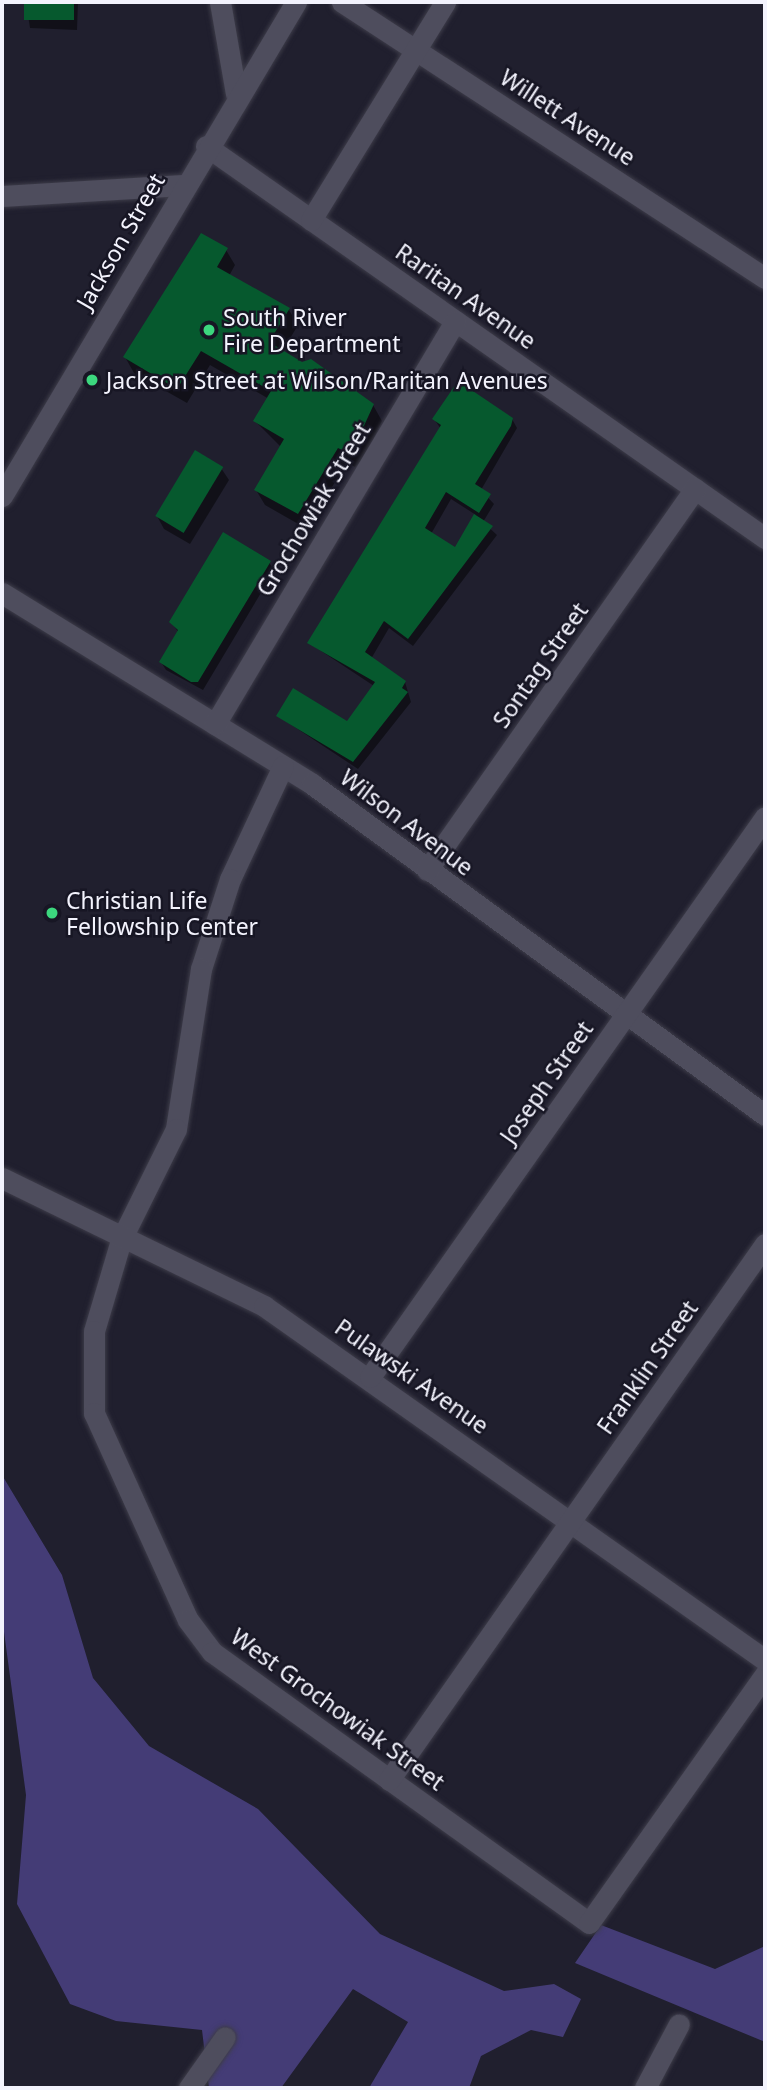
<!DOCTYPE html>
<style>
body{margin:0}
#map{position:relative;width:767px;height:2090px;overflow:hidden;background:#201f2e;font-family:"Noto Sans",sans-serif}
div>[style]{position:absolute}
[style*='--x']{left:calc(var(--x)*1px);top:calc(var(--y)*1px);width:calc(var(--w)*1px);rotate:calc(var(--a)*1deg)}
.green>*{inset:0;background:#443c76}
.shadow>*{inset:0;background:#0007}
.building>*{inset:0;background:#06592e;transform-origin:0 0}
.roads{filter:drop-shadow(0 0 2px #3d3c49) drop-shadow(0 0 2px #3d3c49)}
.minor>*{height:21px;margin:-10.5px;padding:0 10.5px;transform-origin:10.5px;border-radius:10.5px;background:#4e4d5d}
.dots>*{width:19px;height:19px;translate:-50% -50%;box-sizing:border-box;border:4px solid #171624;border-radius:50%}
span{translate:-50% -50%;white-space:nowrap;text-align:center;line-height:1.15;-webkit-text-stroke:5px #171624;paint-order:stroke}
.street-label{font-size:23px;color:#f3f3fd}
.poi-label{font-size:23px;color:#f3f3fd}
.left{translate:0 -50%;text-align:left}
.frame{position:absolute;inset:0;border:4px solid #f3f3fd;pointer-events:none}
</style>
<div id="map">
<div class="green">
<i style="clip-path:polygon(2px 1475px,62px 1575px,93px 1678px,149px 1746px,258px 1809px,380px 1934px,504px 1991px,554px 1984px,581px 1999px,563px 2037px,531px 2030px,481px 2056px,469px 2088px,369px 2088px,408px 2022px,353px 1989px,281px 2088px,209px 2088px,202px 2030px,116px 2021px,70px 2004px,17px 1904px,26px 1795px,2px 1617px)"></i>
<i style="clip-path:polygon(601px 1925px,715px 1969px,765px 1946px,765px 2042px,575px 1963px)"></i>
</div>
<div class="shadow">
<i style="clip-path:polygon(26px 2px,78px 2px,77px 30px,30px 28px)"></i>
<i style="clip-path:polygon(226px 250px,235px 265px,229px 276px,289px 310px,298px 325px,282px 352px,373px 405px,382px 421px,365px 457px,355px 467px,347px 462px,307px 529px,265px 505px,256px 490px,281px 447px,255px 421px,269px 399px,210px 365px,187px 403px,134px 373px,125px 357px)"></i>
<i style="clip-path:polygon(evenodd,434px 419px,512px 419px,517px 428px,481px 490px,494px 504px,483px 522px,497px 535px,413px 646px,389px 628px,371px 659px,405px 682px,411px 702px,358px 769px,278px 716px,348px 724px,374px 686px,309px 643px,441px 429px,434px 419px,451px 499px,476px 515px,455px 550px,431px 534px,451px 499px)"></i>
<i style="clip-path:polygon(221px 468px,229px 480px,190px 544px,164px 529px,157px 516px)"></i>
<i style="clip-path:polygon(269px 562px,274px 571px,203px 690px,166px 670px,161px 662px,179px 633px,171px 622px)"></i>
</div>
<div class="building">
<i style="left:24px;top:2px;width:50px;height:18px"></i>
<i style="clip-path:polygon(201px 233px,228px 248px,217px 267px,290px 308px,269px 342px,302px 362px,311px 359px,374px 404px,357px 441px,346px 452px,338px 448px,298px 514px,254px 490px,284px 439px,253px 421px,271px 391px,201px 351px,177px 389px,123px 357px)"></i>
<i style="clip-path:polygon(458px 381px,513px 418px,511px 426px,475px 484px,491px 494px,479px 513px,446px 492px,425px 528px,455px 547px,474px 514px,493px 526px,408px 639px,384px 621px,365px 652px,406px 681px,402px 688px,408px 692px,353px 762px,276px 716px,293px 688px,347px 721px,375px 682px,307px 643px,441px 425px,432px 419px)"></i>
<i style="left:195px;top:450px;width:33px;height:77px;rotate:31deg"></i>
<i style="clip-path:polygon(223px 532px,271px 561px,198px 682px,191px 682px,159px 662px,178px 630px,169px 622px)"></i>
</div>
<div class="roads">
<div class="minor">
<i style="--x:220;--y:2;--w:93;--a:80.1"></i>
<i style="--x:342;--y:2;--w:505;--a:33.12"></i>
<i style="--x:206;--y:146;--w:683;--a:35.04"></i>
<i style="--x:2;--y:196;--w:181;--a:-3.5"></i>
<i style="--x:311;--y:220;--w:256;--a:-58.4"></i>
<i style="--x:2;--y:496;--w:575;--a:-59.24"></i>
<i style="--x:2;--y:593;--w:364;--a:31.6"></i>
<i style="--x:312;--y:784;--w:561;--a:36.16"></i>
<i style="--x:215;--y:724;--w:469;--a:-59.2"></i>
<i style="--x:283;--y:766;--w:125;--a:115.1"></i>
<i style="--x:230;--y:879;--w:95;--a:107.9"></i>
<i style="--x:201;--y:969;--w:162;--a:98.9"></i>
<i style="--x:176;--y:1129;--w:124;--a:116.4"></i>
<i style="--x:121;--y:1240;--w:95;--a:106.5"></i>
<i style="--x:94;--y:1331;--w:82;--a:90"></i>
<i style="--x:94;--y:1413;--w:227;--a:65.6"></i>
<i style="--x:188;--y:1620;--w:40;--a:53"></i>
<i style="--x:212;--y:1652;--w:464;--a:35.7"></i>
<i style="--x:589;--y:1923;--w:305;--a:-54.7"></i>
<i style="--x:427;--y:870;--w:466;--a:-54.9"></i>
<i style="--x:2;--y:1178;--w:292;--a:26"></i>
<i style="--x:264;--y:1306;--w:613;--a:35.24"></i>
<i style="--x:370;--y:1377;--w:685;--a:-54.8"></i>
<i style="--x:389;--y:1780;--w:655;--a:-54.95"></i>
<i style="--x:189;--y:2088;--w:62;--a:-54.8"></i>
<i style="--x:645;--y:2088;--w:72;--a:-62"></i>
</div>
</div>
<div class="dots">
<i style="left:209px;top:330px;background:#3cd77e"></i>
<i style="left:92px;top:380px;background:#3cd77e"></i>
<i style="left:52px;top:913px;background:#3cd77e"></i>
</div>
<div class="street-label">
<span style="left:568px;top:117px;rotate:33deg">Willett Avenue</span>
<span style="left:120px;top:241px;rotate:-60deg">Jackson Street</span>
<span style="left:466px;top:296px;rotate:35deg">Raritan Avenue</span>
<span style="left:313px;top:509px;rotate:-59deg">Grochowiak Street</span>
<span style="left:540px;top:665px;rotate:-55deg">Sontag Street</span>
<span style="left:407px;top:822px;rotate:37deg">Wilson Avenue</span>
<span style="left:546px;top:1082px;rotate:-55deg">Joseph Street</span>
<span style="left:647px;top:1367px;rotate:-55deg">Franklin Street</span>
<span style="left:412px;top:1376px;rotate:35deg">Pulawski Avenue</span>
<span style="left:338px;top:1709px;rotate:36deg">West Grochowiak Street</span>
</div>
<div class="poi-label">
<span class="left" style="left:223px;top:330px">South River<br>Fire Department</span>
<span class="left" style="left:106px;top:380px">Jackson Street at Wilson/Raritan Avenues</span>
<span class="left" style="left:66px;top:913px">Christian Life<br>Fellowship Center</span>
</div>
<div class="frame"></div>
</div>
